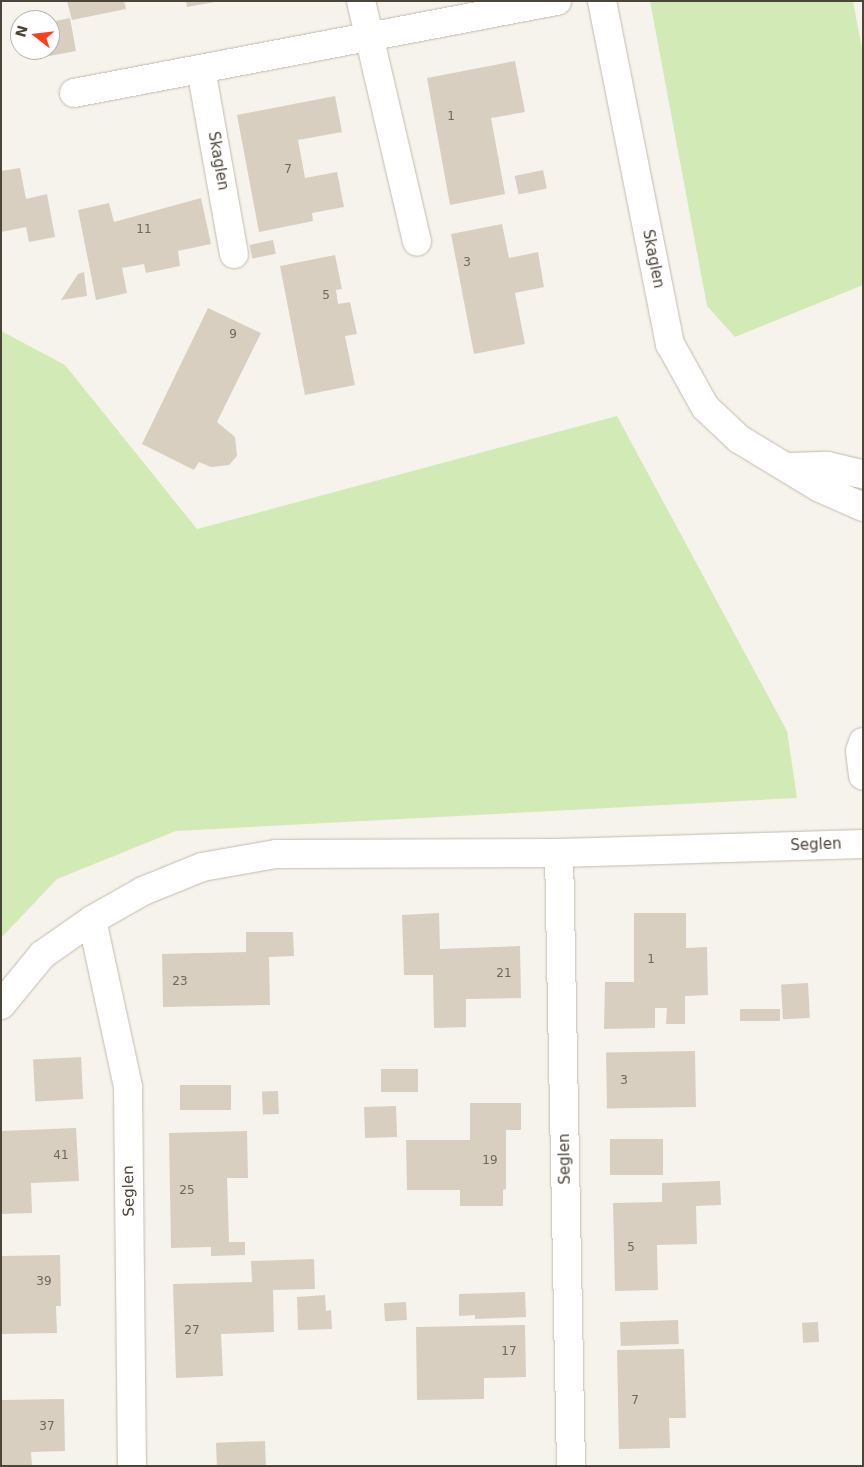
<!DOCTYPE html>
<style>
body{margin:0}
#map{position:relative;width:864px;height:1467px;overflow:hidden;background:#f6f3ec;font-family:"DejaVu Sans",sans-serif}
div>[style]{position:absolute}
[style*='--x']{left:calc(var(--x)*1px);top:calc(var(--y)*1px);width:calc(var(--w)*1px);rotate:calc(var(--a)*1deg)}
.green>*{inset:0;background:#d2eab5}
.building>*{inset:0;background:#d8cfc1;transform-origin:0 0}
.roads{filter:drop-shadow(0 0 1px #c2bbae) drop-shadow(0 0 1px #c2bbae)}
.minor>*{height:28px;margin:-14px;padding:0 14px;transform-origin:14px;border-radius:14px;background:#fff}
span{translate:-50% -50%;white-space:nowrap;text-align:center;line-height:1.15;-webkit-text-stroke:4.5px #fff;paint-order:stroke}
.number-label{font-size:12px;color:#6e675b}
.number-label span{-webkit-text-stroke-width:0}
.street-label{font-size:15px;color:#4b4439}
.frame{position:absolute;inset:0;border:2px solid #4b4439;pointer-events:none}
.north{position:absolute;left:10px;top:10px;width:50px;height:50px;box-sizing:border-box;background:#fff;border:1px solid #b7b4b0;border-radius:50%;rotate:286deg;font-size:14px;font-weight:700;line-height:20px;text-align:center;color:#4b4439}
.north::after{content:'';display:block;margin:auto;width:18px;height:22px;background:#fc3f1d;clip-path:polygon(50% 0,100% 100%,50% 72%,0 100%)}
</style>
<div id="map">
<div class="green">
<i style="clip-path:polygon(650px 1px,853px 1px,863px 54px,863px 285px,735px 337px,707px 306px)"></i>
<i style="clip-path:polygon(1px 331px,65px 365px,197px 529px,617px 416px,787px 731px,797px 798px,176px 831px,57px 879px,1px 938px)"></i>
</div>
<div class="building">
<i style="clip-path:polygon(67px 1px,124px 1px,126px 9px,72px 20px)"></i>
<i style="clip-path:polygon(186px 1px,215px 1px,215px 2px,187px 7px)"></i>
<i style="clip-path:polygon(70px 18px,76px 51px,44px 57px,43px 50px,50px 50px,50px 22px)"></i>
<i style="clip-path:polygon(515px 61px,525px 112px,491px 118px,505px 194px,450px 205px,427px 78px)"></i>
<i style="clip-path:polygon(335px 96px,342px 132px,298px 140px,305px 178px,337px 172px,344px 207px,312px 213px,313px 221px,259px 232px,237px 115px)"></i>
<i style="clip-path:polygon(20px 168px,26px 199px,47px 194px,55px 237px,29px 242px,26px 227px,1px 232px,1px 171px)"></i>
<i style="left:543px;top:170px;width:19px;height:29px;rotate:78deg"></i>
<i style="clip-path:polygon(201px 198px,211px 244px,178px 251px,180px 266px,146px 273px,144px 264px,122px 268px,127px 293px,96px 300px,78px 210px,109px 203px,114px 222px)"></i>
<i style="clip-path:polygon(502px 224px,509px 258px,538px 252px,544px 287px,515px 293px,525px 344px,474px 354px,451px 234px)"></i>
<i style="left:273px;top:240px;width:14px;height:24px;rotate:78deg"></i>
<i style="clip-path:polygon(335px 255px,342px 289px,336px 290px,338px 304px,350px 302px,357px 334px,345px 336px,355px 385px,305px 395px,280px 266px)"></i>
<i style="clip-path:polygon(84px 272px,87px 296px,61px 300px,78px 274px)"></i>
<i style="clip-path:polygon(208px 308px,261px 333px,217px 422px,235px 437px,237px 456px,229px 465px,211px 467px,199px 462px,194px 470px,142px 444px)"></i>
<i style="clip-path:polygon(439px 913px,440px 949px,520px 946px,521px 998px,466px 999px,466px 1027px,434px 1028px,433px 975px,404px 975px,402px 915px)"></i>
<i style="clip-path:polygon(634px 913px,686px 913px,686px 948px,707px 947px,708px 995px,685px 996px,685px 1024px,666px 1024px,667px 1008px,655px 1008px,655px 1028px,604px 1029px,605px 982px,634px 982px)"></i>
<i style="clip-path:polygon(246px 932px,293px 932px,294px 956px,269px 957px,270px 1005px,163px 1007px,162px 954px,246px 952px)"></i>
<i style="left:808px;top:983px;width:35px;height:27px;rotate:87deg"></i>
<i style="left:780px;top:1009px;width:12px;height:40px;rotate:90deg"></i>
<i style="left:695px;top:1051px;width:56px;height:89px;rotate:89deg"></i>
<i style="left:81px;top:1057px;width:42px;height:48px;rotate:87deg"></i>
<i style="left:381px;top:1069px;width:37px;height:23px"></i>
<i style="left:231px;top:1085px;width:25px;height:51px;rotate:90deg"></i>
<i style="left:278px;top:1091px;width:23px;height:16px;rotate:88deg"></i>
<i style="clip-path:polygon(470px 1103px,521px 1103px,521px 1130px,506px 1130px,506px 1189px,503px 1190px,503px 1206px,460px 1206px,460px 1190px,407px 1190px,406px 1140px,470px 1140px)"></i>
<i style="left:396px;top:1106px;width:31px;height:32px;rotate:88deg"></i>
<i style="clip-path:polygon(76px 1128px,79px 1181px,31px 1183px,32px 1213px,1px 1214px,1px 1131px)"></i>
<i style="clip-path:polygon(247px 1131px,248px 1178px,227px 1178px,229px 1242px,245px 1242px,245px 1255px,211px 1256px,211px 1247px,171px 1248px,169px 1133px)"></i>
<i style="left:610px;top:1139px;width:53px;height:36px"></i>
<i style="clip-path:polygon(720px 1181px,721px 1205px,696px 1206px,697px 1244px,657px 1245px,658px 1290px,615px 1291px,613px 1203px,662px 1202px,662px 1183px)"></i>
<i style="clip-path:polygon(60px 1255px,61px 1306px,56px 1306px,57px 1333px,1px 1334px,1px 1256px)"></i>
<i style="clip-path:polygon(314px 1259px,315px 1289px,273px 1290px,274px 1332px,221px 1334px,223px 1376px,176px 1378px,173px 1284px,252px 1282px,251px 1261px)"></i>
<i style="clip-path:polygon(525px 1292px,526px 1317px,475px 1319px,475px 1315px,459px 1316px,459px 1294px)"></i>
<i style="clip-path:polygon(325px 1295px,326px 1311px,331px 1310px,332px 1329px,298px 1330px,297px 1297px)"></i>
<i style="left:406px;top:1302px;width:18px;height:22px;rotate:87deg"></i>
<i style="left:678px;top:1320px;width:24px;height:58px;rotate:88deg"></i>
<i style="left:818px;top:1322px;width:20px;height:16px;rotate:87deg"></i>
<i style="clip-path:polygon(525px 1325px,526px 1377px,484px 1378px,484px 1399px,417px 1400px,416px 1327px)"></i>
<i style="clip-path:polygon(684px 1349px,686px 1418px,669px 1418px,670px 1448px,619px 1449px,617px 1350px)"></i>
<i style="clip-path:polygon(64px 1399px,65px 1451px,31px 1452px,32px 1466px,1px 1466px,1px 1400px)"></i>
<i style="left:265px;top:1441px;width:25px;height:49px;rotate:88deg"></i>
</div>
<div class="roads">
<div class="minor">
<i style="--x:361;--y:1;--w:247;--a:76.9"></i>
<i style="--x:602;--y:1;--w:350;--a:78.8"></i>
<i style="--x:670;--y:344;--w:72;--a:60.9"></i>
<i style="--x:705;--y:407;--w:47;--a:43.3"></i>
<i style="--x:739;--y:439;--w:95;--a:31.2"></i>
<i style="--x:820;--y:488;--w:47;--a:23.8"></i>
<i style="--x:201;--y:69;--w:188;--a:79.9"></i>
<i style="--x:74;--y:93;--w:492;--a:-10.8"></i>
<i style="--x:790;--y:467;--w:37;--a:-2"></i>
<i style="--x:827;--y:466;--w:37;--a:13"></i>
<i style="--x:863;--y:742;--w:9;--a:108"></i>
<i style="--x:860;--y:751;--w:25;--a:83"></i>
<i style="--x:559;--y:853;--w:613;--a:88.88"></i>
<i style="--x:92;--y:920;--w:171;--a:77.8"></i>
<i style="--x:128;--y:1087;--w:379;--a:89.4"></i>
<i style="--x:1;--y:1005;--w:65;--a:-50.6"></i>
<i style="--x:42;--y:955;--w:61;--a:-35"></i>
<i style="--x:92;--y:920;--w:59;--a:-29.6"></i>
<i style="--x:143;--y:891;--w:64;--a:-22.1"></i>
<i style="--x:202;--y:867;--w:75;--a:-10"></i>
<i style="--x:276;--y:854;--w:283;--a:-0.2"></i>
<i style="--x:559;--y:853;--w:304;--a:-1.7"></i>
</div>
</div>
<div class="number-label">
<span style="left:451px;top:117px">1</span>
<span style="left:288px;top:170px">7</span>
<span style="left:144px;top:230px">11</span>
<span style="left:467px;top:263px">3</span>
<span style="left:326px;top:296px">5</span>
<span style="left:233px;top:335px">9</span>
<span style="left:651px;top:960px">1</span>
<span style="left:504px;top:974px">21</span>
<span style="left:180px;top:982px">23</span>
<span style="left:624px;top:1081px">3</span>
<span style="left:61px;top:1156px">41</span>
<span style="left:490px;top:1161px">19</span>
<span style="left:187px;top:1191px">25</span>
<span style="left:631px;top:1248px">5</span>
<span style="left:44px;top:1282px">39</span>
<span style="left:192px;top:1331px">27</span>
<span style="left:509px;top:1352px">17</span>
<span style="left:635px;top:1401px">7</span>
<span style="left:47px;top:1427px">37</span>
</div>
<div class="street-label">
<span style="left:218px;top:161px;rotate:80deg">Skaglen</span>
<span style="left:653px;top:259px;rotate:79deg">Skaglen</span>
<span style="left:816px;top:845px;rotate:-2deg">Seglen</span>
<span style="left:565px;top:1159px;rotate:-91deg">Seglen</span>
<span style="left:129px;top:1191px;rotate:-91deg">Seglen</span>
</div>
<div class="frame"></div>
<div class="north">N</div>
</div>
